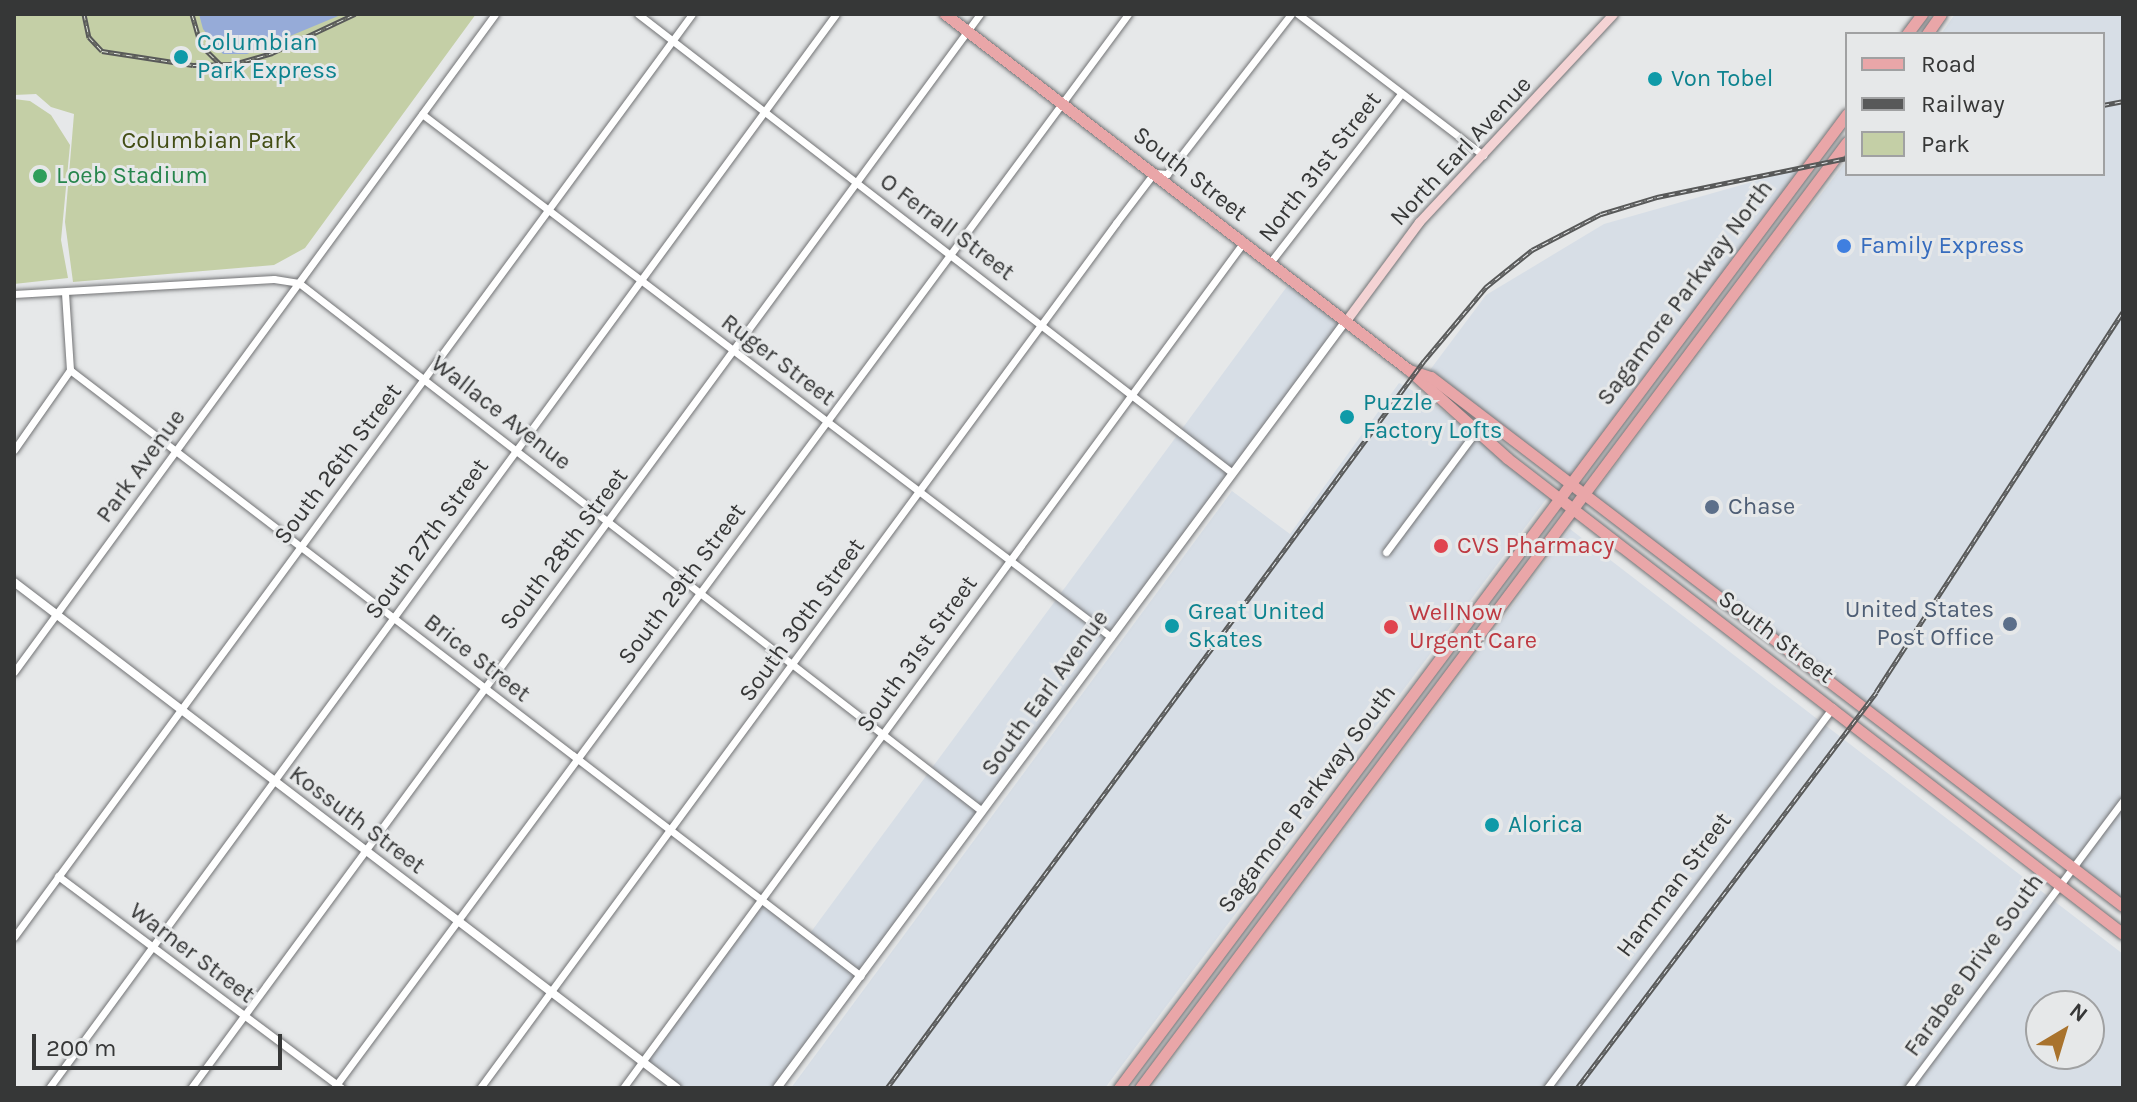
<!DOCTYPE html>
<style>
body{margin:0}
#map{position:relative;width:2137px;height:1102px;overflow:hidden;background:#e6e8e9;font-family:Karla,sans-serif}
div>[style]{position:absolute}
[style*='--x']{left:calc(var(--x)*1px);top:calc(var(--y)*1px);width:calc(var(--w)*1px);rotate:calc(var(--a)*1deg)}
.built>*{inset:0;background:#d7dee6}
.green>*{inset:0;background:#c4cfa6}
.water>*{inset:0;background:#96abd8}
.roads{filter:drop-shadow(0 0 2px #727375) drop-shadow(0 0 2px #727375)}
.minor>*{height:7px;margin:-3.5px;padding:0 3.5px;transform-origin:3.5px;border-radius:3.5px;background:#fff}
.tertiary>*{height:8px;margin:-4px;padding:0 4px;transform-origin:4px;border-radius:4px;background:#fff}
.secondary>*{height:9px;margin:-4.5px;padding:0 4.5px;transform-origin:4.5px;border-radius:4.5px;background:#f4d3d4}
.primary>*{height:11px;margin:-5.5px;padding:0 5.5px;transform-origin:5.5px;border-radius:5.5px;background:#e9a6a8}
.rail>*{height:5px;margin-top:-2.5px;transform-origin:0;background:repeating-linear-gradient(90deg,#e6e8e9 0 6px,#585959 0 12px);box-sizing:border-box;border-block:2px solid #585959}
.dots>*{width:22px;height:22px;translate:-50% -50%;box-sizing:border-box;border:4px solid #e6e8e9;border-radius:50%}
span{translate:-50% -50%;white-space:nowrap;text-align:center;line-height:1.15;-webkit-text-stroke:6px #e6e8e9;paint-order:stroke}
.culture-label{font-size:24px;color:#0d838f}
.left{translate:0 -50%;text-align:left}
.park-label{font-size:24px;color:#434e15}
.street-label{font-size:24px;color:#363737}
.leisure-label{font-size:24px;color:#27864d}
.shop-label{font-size:24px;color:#366cbe}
.service-label{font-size:24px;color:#4e5e75}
.right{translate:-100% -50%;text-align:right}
.health-label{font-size:24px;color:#be3a42}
.frame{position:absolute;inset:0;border:16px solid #363737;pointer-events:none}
.legend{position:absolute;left:1845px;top:32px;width:260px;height:144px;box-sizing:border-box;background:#e6e8e9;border:2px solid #a0a1a2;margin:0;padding:10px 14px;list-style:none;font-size:24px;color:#363737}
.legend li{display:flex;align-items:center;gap:16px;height:40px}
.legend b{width:40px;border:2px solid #a0a1a2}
.north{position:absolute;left:2025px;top:990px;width:80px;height:80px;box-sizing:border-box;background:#e6e8e9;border:2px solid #a0a1a2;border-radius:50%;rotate:38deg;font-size:22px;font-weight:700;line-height:32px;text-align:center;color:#363737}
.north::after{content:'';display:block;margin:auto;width:28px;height:36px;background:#a9732d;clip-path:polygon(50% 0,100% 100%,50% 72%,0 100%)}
.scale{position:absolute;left:32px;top:1034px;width:250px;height:36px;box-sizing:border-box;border:4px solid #363737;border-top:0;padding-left:10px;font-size:24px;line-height:28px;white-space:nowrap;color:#363737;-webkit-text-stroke:6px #e6e8e9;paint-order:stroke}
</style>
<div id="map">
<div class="built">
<i style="clip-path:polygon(1955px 14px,2123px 14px,2123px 903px,1593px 495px,1847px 160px,1847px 174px,2103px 174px,2103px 34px,1941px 34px)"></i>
<i style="clip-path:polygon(1808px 166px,1568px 484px,1427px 374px,1486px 295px,1604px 224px)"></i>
<i style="clip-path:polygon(1291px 281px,1345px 322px,777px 1088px,677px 1088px,643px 1062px,761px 901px,808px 936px)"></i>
<i style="clip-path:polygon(1399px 383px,1429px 400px,1550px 494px,1105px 1088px,791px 1088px,1232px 491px,1290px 534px)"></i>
<i style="clip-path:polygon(evenodd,1570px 529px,2123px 954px,2123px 1088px,1152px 1088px,1570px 529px,2041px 1006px,2089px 1006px,2089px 1054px,2041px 1054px,2041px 1006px)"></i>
</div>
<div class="green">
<i style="clip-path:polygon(14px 14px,476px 14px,305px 248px,274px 265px,73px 282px,65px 222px,74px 114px,51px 107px,36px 94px,14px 95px)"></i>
<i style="clip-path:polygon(14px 99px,30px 101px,51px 115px,70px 145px,61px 240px,68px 278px,14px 284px)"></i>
</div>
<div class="water">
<i style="clip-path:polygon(199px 14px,343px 14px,247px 54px,223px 54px,203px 29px)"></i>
</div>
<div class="roads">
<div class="minor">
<i style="--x:638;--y:14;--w:749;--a:37.68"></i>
<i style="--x:1298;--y:14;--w:233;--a:37.3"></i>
<i style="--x:422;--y:114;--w:865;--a:37.2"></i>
<i style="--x:1269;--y:264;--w:215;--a:-52.2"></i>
<i style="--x:14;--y:294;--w:260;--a:-3.3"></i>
<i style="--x:274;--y:279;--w:25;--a:9"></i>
<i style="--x:299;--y:283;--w:863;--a:37.71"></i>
<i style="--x:70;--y:370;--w:996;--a:37.46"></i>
<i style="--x:14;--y:450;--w:98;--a:-55"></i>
<i style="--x:70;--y:370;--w:78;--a:-93.7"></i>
<i style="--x:1386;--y:552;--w:152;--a:-53.3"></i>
<i style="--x:14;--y:672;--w:815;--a:-53.83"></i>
<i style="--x:58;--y:876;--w:354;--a:36.8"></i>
<i style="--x:14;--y:937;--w:1145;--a:-53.7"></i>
<i style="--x:49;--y:1088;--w:1331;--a:-53.77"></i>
<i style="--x:191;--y:1088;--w:1333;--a:-53.7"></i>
<i style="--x:334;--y:1088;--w:1336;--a:-53.52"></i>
<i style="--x:480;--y:1088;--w:1074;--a:-53.67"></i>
<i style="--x:1116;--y:223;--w:63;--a:-52.8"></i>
<i style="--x:1154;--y:173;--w:13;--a:4"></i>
<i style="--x:1167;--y:174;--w:202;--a:-52.2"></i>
<i style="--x:623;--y:1088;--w:1048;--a:-53.73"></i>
<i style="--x:1547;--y:1088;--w:476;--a:-53.1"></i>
<i style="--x:1908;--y:1088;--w:359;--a:-53.2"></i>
</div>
<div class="tertiary">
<i style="--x:14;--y:582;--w:834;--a:37.35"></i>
<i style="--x:777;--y:1088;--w:954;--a:-53.44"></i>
</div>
<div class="secondary">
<i style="--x:1345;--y:322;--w:124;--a:-53.5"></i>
<i style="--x:1419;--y:222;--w:284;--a:-47"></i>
</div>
<div class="primary">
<i style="--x:945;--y:14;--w:585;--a:37.5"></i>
<i style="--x:1409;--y:370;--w:132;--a:41.9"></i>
<i style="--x:1507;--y:458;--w:778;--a:37.69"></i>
<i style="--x:1907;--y:34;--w:25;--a:-53"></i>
<i style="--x:1927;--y:34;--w:24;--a:-55"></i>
<i style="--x:1409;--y:370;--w:23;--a:18"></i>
<i style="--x:1431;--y:377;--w:871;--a:37.4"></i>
<i style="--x:1119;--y:1088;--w:1216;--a:-53.22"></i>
<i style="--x:1140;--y:1088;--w:1181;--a:-53.23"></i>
</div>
</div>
<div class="rail">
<i style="--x:84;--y:14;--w:24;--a:78"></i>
<i style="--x:89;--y:37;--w:19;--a:47"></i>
<i style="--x:102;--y:51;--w:92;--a:8.7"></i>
<i style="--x:193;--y:65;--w:41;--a:-1.4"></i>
<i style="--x:234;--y:64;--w:40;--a:-16"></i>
<i style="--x:272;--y:53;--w:92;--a:-25.2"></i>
<i style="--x:192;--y:14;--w:32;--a:74"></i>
<i style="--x:201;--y:45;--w:27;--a:45"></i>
<i style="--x:2103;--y:105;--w:20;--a:-11"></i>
<i style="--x:887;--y:1088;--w:904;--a:-53.55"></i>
<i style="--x:1424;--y:361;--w:97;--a:-50"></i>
<i style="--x:1486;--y:287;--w:59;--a:-38.8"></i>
<i style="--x:1532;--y:250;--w:78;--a:-27.6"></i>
<i style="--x:1601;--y:214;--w:59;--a:-16.9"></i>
<i style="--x:1657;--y:197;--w:194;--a:-11.6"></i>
<i style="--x:1577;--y:1088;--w:496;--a:-52.9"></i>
<i style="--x:1876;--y:692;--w:453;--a:-57"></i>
</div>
<div class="dots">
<i style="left:181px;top:57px;background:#0f9aa8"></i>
<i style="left:1655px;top:79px;background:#0f9aa8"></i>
<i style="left:40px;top:176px;background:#2e9e5b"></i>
<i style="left:1844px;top:246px;background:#3f7fe0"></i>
<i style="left:1347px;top:417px;background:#0f9aa8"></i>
<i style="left:1712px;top:507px;background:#5c6f8a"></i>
<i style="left:1441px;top:546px;background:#e0444e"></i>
<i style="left:2010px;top:624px;background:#5c6f8a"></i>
<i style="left:1172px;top:626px;background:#0f9aa8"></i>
<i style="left:1391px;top:627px;background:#e0444e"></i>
<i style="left:1492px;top:825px;background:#0f9aa8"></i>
</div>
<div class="culture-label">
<span class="left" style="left:197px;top:57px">Columbian<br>Park Express</span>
<span class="left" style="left:1671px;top:79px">Von Tobel</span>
<span class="left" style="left:1363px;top:417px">Puzzle<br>Factory Lofts</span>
<span class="left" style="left:1188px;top:626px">Great United<br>Skates</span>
<span class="left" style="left:1508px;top:825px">Alorica</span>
</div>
<div class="park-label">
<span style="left:209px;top:141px">Columbian Park</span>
</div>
<div class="street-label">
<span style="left:1461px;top:151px;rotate:-47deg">North Earl Avenue</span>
<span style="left:1320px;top:167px;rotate:-52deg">North 31st Street</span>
<span style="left:1190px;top:174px;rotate:38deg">South Street</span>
<span style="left:947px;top:227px;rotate:37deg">O Ferrall Street</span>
<span style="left:1685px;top:293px;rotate:-53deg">Sagamore Parkway North</span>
<span style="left:778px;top:360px;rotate:37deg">Ruger Street</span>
<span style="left:501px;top:413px;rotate:38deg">Wallace Avenue</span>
<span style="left:338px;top:464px;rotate:-53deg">South 26th Street</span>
<span style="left:141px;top:466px;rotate:-54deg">Park Avenue</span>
<span style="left:427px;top:539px;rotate:-54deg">South 27th Street</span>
<span style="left:564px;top:549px;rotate:-53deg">South 28th Street</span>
<span style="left:682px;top:584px;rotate:-53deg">South 29th Street</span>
<span style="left:802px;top:620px;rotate:-54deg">South 30th Street</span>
<span style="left:1776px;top:637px;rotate:37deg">South Street</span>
<span style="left:917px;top:654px;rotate:-54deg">South 31st Street</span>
<span style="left:477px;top:658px;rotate:38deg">Brice Street</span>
<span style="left:1045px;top:693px;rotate:-54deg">South Earl Avenue</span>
<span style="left:1307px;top:799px;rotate:-53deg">Sagamore Parkway South</span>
<span style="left:357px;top:820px;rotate:37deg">Kossuth Street</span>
<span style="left:1674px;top:885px;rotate:-53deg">Hamman Street</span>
<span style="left:192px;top:953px;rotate:37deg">Warner Street</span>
<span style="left:1974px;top:965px;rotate:-54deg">Farabee Drive South</span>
</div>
<div class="leisure-label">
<span class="left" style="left:56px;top:176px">Loeb Stadium</span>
</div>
<div class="shop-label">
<span class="left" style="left:1860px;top:246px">Family Express</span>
</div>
<div class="service-label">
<span class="left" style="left:1728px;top:507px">Chase</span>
<span class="right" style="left:1994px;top:624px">United States<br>Post Office</span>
</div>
<div class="health-label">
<span class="left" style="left:1457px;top:546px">CVS Pharmacy</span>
<span class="left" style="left:1409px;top:627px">WellNow<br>Urgent Care</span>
</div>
<div class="frame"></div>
<ul class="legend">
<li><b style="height:10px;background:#e9a6a8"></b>Road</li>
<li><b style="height:10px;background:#585959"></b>Railway</li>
<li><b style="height:22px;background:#c4cfa6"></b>Park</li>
</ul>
<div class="north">N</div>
<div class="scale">200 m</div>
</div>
